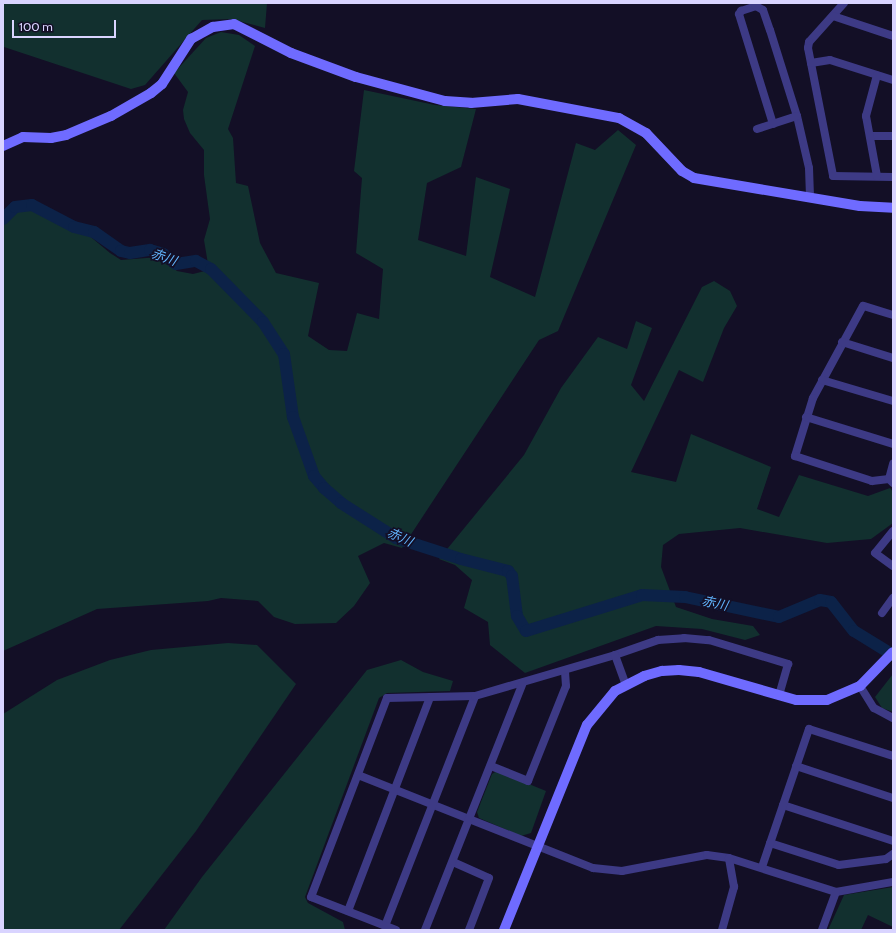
<!DOCTYPE html>
<meta charset="utf-8">
<style>
body{margin:0}
#map{position:relative;width:896px;height:933px;overflow:hidden;background:#130f26;font-family:Cabin,"Noto Sans JP",sans-serif}
div>[style]{position:absolute}
[style*='--x']{left:calc(var(--x)*1px);top:calc(var(--y)*1px);width:calc(var(--w)*1px);rotate:calc(var(--a)*1deg)}
.green>*{inset:0;background:#12302f}
.river>*{height:12px;margin:-6px;padding:0 6px;transform-origin:6px;border-radius:6px;background:#0c2248}
.street>*{height:8px;margin:-4px;padding:0 4px;transform-origin:4px;border-radius:4px;background:#3d3a85}
.secondary>*{height:10px;margin:-5px;padding:0 5px;transform-origin:5px;border-radius:5px;background:#6f6bff}
span{translate:-50% -50%;white-space:nowrap;text-align:center;line-height:1.15;-webkit-text-stroke:3.5px #130f26;paint-order:stroke}
.water-label{font-size:13px;color:#62b6ff;font-style:italic}
.frame{position:absolute;inset:0;border:4px solid #d9d4ff;pointer-events:none}
.scale{position:absolute;left:12px;top:20px;width:104px;height:18px;box-sizing:border-box;border:2px solid #d9d4ff;border-top:0;padding-left:5px;font-size:12px;line-height:14px;white-space:nowrap;color:#d9d4ff;-webkit-text-stroke:3px #130f26;paint-order:stroke}
</style>
<div id="map">
<div class="green">
<i style="clip-path:polygon(3px 3px,267px 3px,265px 28px,231px 19px,202px 20px,145px 85px,131px 89px,4px 47px)"></i>
<i style="clip-path:polygon(221px 32px,239px 35px,255px 46px,228px 129px,233px 138px,236px 183px,248px 186px,260px 243px,276px 273px,319px 283px,308px 336px,329px 350px,347px 351px,357px 313px,379px 319px,383px 269px,356px 253px,362px 178px,354px 171px,364px 90px,435px 105px,476px 109px,461px 167px,427px 183px,418px 240px,466px 256px,476px 177px,510px 189px,490px 277px,535px 297px,576px 143px,595px 150px,618px 130px,636px 145px,558px 331px,539px 340px,402px 548px,384px 543px,358px 556px,370px 583px,354px 606px,336px 623px,295px 624px,274px 617px,258px 601px,221px 598px,208px 601px,97px 609px,3px 651px,3px 221px,15px 211px,30px 208px,44px 217px,86px 233px,110px 253px,121px 260px,159px 257px,177px 271px,193px 274px,209px 270px,204px 240px,210px 219px,204px 175px,204px 150px,190px 133px,184px 119px,183px 110px,188px 92px,174px 73px,206px 38px)"></i>
<i style="clip-path:polygon(714px 281px,730px 291px,737px 306px,724px 328px,703px 382px,679px 370px,631px 472px,676px 482px,691px 434px,771px 467px,757px 509px,779px 517px,799px 475px,868px 496px,890px 488px,893px 492px,893px 523px,871px 539px,827px 543px,740px 528px,679px 534px,663px 545px,661px 567px,676px 607px,712px 619px,753px 626px,760px 635px,745px 640px,702px 629px,656px 626px,525px 673px,490px 645px,488px 622px,464px 608px,472px 580px,455px 565px,439px 559px,524px 455px,561px 388px,598px 337px,627px 349px,636px 321px,652px 328px,631px 385px,644px 401px,702px 287px)"></i>
<i style="clip-path:polygon(228px 643px,257px 645px,296px 684px,196px 831px,119px 930px,3px 930px,3px 714px,57px 680px,110px 660px,151px 650px)"></i>
<i style="clip-path:polygon(401px 660px,423px 672px,453px 681px,450px 691px,387px 693px,379px 698px,305px 897px,308px 903px,343px 922px,345px 930px,164px 930px,202px 877px,367px 670px)"></i>
<i style="clip-path:polygon(893px 674px,893px 712px,882px 708px,875px 697px)"></i>
<i style="clip-path:polygon(497px 771px,546px 791px,531px 833px,521px 836px,479px 818px,477px 812px,492px 774px)"></i>
<i style="clip-path:polygon(893px 887px,893px 927px,868px 915px,861px 930px,828px 930px,844px 895px)"></i>
</div>
<div class="river">
<i style="--x:3;--y:219;--w:17;--a:-45"></i>
<i style="--x:15;--y:207;--w:17;--a:-7"></i>
<i style="--x:32;--y:205;--w:47;--a:27.6"></i>
<i style="--x:74;--y:227;--w:21;--a:14"></i>
<i style="--x:94;--y:232;--w:33;--a:35"></i>
<i style="--x:121;--y:251;--w:9;--a:13"></i>
<i style="--x:130;--y:253;--w:20;--a:-9"></i>
<i style="--x:150;--y:250;--w:14;--a:17"></i>
<i style="--x:163;--y:254;--w:16;--a:38"></i>
<i style="--x:176;--y:264;--w:20;--a:-9"></i>
<i style="--x:196;--y:261;--w:17;--a:28"></i>
<i style="--x:211;--y:269;--w:74;--a:45.5"></i>
<i style="--x:263;--y:322;--w:38;--a:57"></i>
<i style="--x:284;--y:354;--w:64;--a:81.9"></i>
<i style="--x:293;--y:417;--w:63;--a:70.4"></i>
<i style="--x:314;--y:476;--w:16;--a:50"></i>
<i style="--x:324;--y:488;--w:23;--a:41"></i>
<i style="--x:341;--y:503;--w:65;--a:32.5"></i>
<i style="--x:396;--y:538;--w:68;--a:17.9"></i>
<i style="--x:461;--y:559;--w:49;--a:14.3"></i>
<i style="--x:508;--y:571;--w:6;--a:51"></i>
<i style="--x:512;--y:576;--w:40;--a:82.9"></i>
<i style="--x:517;--y:616;--w:17;--a:59"></i>
<i style="--x:526;--y:631;--w:121;--a:-17.2"></i>
<i style="--x:642;--y:595;--w:43;--a:2.7"></i>
<i style="--x:685;--y:597;--w:96;--a:12"></i>
<i style="--x:779;--y:617;--w:44;--a:-22.5"></i>
<i style="--x:820;--y:600;--w:11;--a:10"></i>
<i style="--x:831;--y:602;--w:37;--a:52"></i>
<i style="--x:854;--y:631;--w:46;--a:31.6"></i>
</div>
<div class="street">
<i style="--x:844;--y:3;--w:52;--a:131.9"></i>
<i style="--x:809;--y:42;--w:6;--a:99"></i>
<i style="--x:808;--y:48;--w:130;--a:78.9"></i>
<i style="--x:833;--y:176;--w:60;--a:1"></i>
<i style="--x:833;--y:16;--w:63;--a:18.4"></i>
<i style="--x:811;--y:63;--w:19;--a:-9"></i>
<i style="--x:830;--y:60;--w:66;--a:17.6"></i>
<i style="--x:773;--y:124;--w:115;--a:-107.2"></i>
<i style="--x:739;--y:14;--w:4;--a:-56"></i>
<i style="--x:741;--y:11;--w:16;--a:-18"></i>
<i style="--x:756;--y:6;--w:8;--a:30"></i>
<i style="--x:763;--y:10;--w:21;--a:71"></i>
<i style="--x:770;--y:30;--w:90;--a:72.6"></i>
<i style="--x:797;--y:116;--w:53;--a:77"></i>
<i style="--x:809;--y:168;--w:30;--a:88"></i>
<i style="--x:757;--y:129;--w:42;--a:-18"></i>
<i style="--x:870;--y:136;--w:23;--a:0"></i>
<i style="--x:877;--y:176;--w:61;--a:-100.4"></i>
<i style="--x:866;--y:116;--w:42;--a:-75"></i>
<i style="--x:893;--y:315;--w:31;--a:-163"></i>
<i style="--x:863;--y:306;--w:105;--a:118.5"></i>
<i style="--x:813;--y:398;--w:61;--a:107.2"></i>
<i style="--x:795;--y:456;--w:81;--a:18"></i>
<i style="--x:872;--y:481;--w:17;--a:-7"></i>
<i style="--x:889;--y:479;--w:6;--a:45"></i>
<i style="--x:842;--y:342;--w:53;--a:17.4"></i>
<i style="--x:822;--y:380;--w:74;--a:16.5"></i>
<i style="--x:806;--y:417;--w:91;--a:17.2"></i>
<i style="--x:889;--y:479;--w:16;--a:-75"></i>
<i style="--x:893;--y:531;--w:28;--a:129"></i>
<i style="--x:875;--y:553;--w:22;--a:36"></i>
<i style="--x:882;--y:613;--w:19;--a:-54"></i>
<i style="--x:615;--y:655;--w:46;--a:-19.2"></i>
<i style="--x:658;--y:640;--w:26;--a:-4"></i>
<i style="--x:684;--y:638;--w:25;--a:5"></i>
<i style="--x:709;--y:640;--w:83;--a:16.9"></i>
<i style="--x:788;--y:664;--w:33;--a:106"></i>
<i style="--x:860;--y:686;--w:26;--a:58"></i>
<i style="--x:874;--y:708;--w:21;--a:28"></i>
<i style="--x:491;--y:766;--w:40;--a:22"></i>
<i style="--x:528;--y:781;--w:102;--a:-68.2"></i>
<i style="--x:566;--y:686;--w:15;--a:-94"></i>
<i style="--x:796;--y:766;--w:102;--a:18.3"></i>
<i style="--x:358;--y:775;--w:253;--a:21.6"></i>
<i style="--x:593;--y:868;--w:29;--a:6"></i>
<i style="--x:622;--y:871;--w:86;--a:-10.7"></i>
<i style="--x:707;--y:855;--w:22;--a:8"></i>
<i style="--x:729;--y:858;--w:112;--a:17.6"></i>
<i style="--x:836;--y:892;--w:58;--a:-10"></i>
<i style="--x:783;--y:805;--w:116;--a:18.1"></i>
<i style="--x:770;--y:843;--w:72;--a:17.7"></i>
<i style="--x:839;--y:865;--w:47;--a:-7.3"></i>
<i style="--x:886;--y:859;--w:9;--a:-36"></i>
<i style="--x:453;--y:862;--w:39;--a:24"></i>
<i style="--x:489;--y:878;--w:56;--a:111"></i>
<i style="--x:762;--y:867;--w:146;--a:-71.2"></i>
<i style="--x:809;--y:729;--w:88;--a:17.8"></i>
<i style="--x:348;--y:911;--w:229;--a:-69"></i>
<i style="--x:385;--y:926;--w:247;--a:-68.6"></i>
<i style="--x:396;--y:930;--w:91;--a:-158.8"></i>
<i style="--x:311;--y:897;--w:213;--a:-69.1"></i>
<i style="--x:387;--y:698;--w:88;--a:-1.3"></i>
<i style="--x:475;--y:696;--w:146;--a:-16.3"></i>
<i style="--x:615;--y:655;--w:32;--a:70"></i>
<i style="--x:425;--y:930;--w:266;--a:-68.4"></i>
<i style="--x:722;--y:930;--w:45;--a:-74.4"></i>
<i style="--x:734;--y:887;--w:29;--a:-100"></i>
<i style="--x:822;--y:930;--w:40;--a:-69.8"></i>
</div>
<div class="secondary">
<i style="--x:3;--y:146;--w:22;--a:-24"></i>
<i style="--x:23;--y:137;--w:28;--a:2"></i>
<i style="--x:51;--y:138;--w:15;--a:-11"></i>
<i style="--x:66;--y:135;--w:49;--a:-22.9"></i>
<i style="--x:111;--y:116;--w:46;--a:-29.9"></i>
<i style="--x:151;--y:93;--w:14;--a:-39"></i>
<i style="--x:162;--y:84;--w:54;--a:-57.2"></i>
<i style="--x:191;--y:39;--w:25;--a:-29"></i>
<i style="--x:213;--y:27;--w:21;--a:-8"></i>
<i style="--x:234;--y:24;--w:64;--a:27"></i>
<i style="--x:291;--y:53;--w:69;--a:20.3"></i>
<i style="--x:356;--y:77;--w:92;--a:15.1"></i>
<i style="--x:445;--y:101;--w:26;--a:4"></i>
<i style="--x:471;--y:103;--w:47;--a:-4.9"></i>
<i style="--x:518;--y:99;--w:103;--a:10.7"></i>
<i style="--x:619;--y:118;--w:31;--a:29"></i>
<i style="--x:646;--y:133;--w:52;--a:46.5"></i>
<i style="--x:682;--y:171;--w:14;--a:30"></i>
<i style="--x:694;--y:178;--w:168;--a:9.6"></i>
<i style="--x:860;--y:206;--w:33;--a:3"></i>
<i style="--x:504;--y:930;--w:221;--a:-68"></i>
<i style="--x:587;--y:725;--w:44;--a:-50.5"></i>
<i style="--x:615;--y:691;--w:33;--a:-27"></i>
<i style="--x:644;--y:676;--w:19;--a:-16"></i>
<i style="--x:662;--y:671;--w:17;--a:-3"></i>
<i style="--x:679;--y:670;--w:20;--a:6"></i>
<i style="--x:699;--y:672;--w:101;--a:16.1"></i>
<i style="--x:796;--y:700;--w:31;--a:0"></i>
<i style="--x:827;--y:700;--w:36;--a:-23"></i>
<i style="--x:860;--y:686;--w:47;--a:-45.9"></i>
</div>
<div class="water-label">
<span style="left:164px;top:257px;rotate:20deg">赤川</span>
<span style="left:400px;top:537px;rotate:24deg">赤川</span>
<span style="left:715px;top:603px;rotate:12deg">赤川</span>
</div>
<div class="frame"></div>
<div class="scale">100 m</div>
</div>
